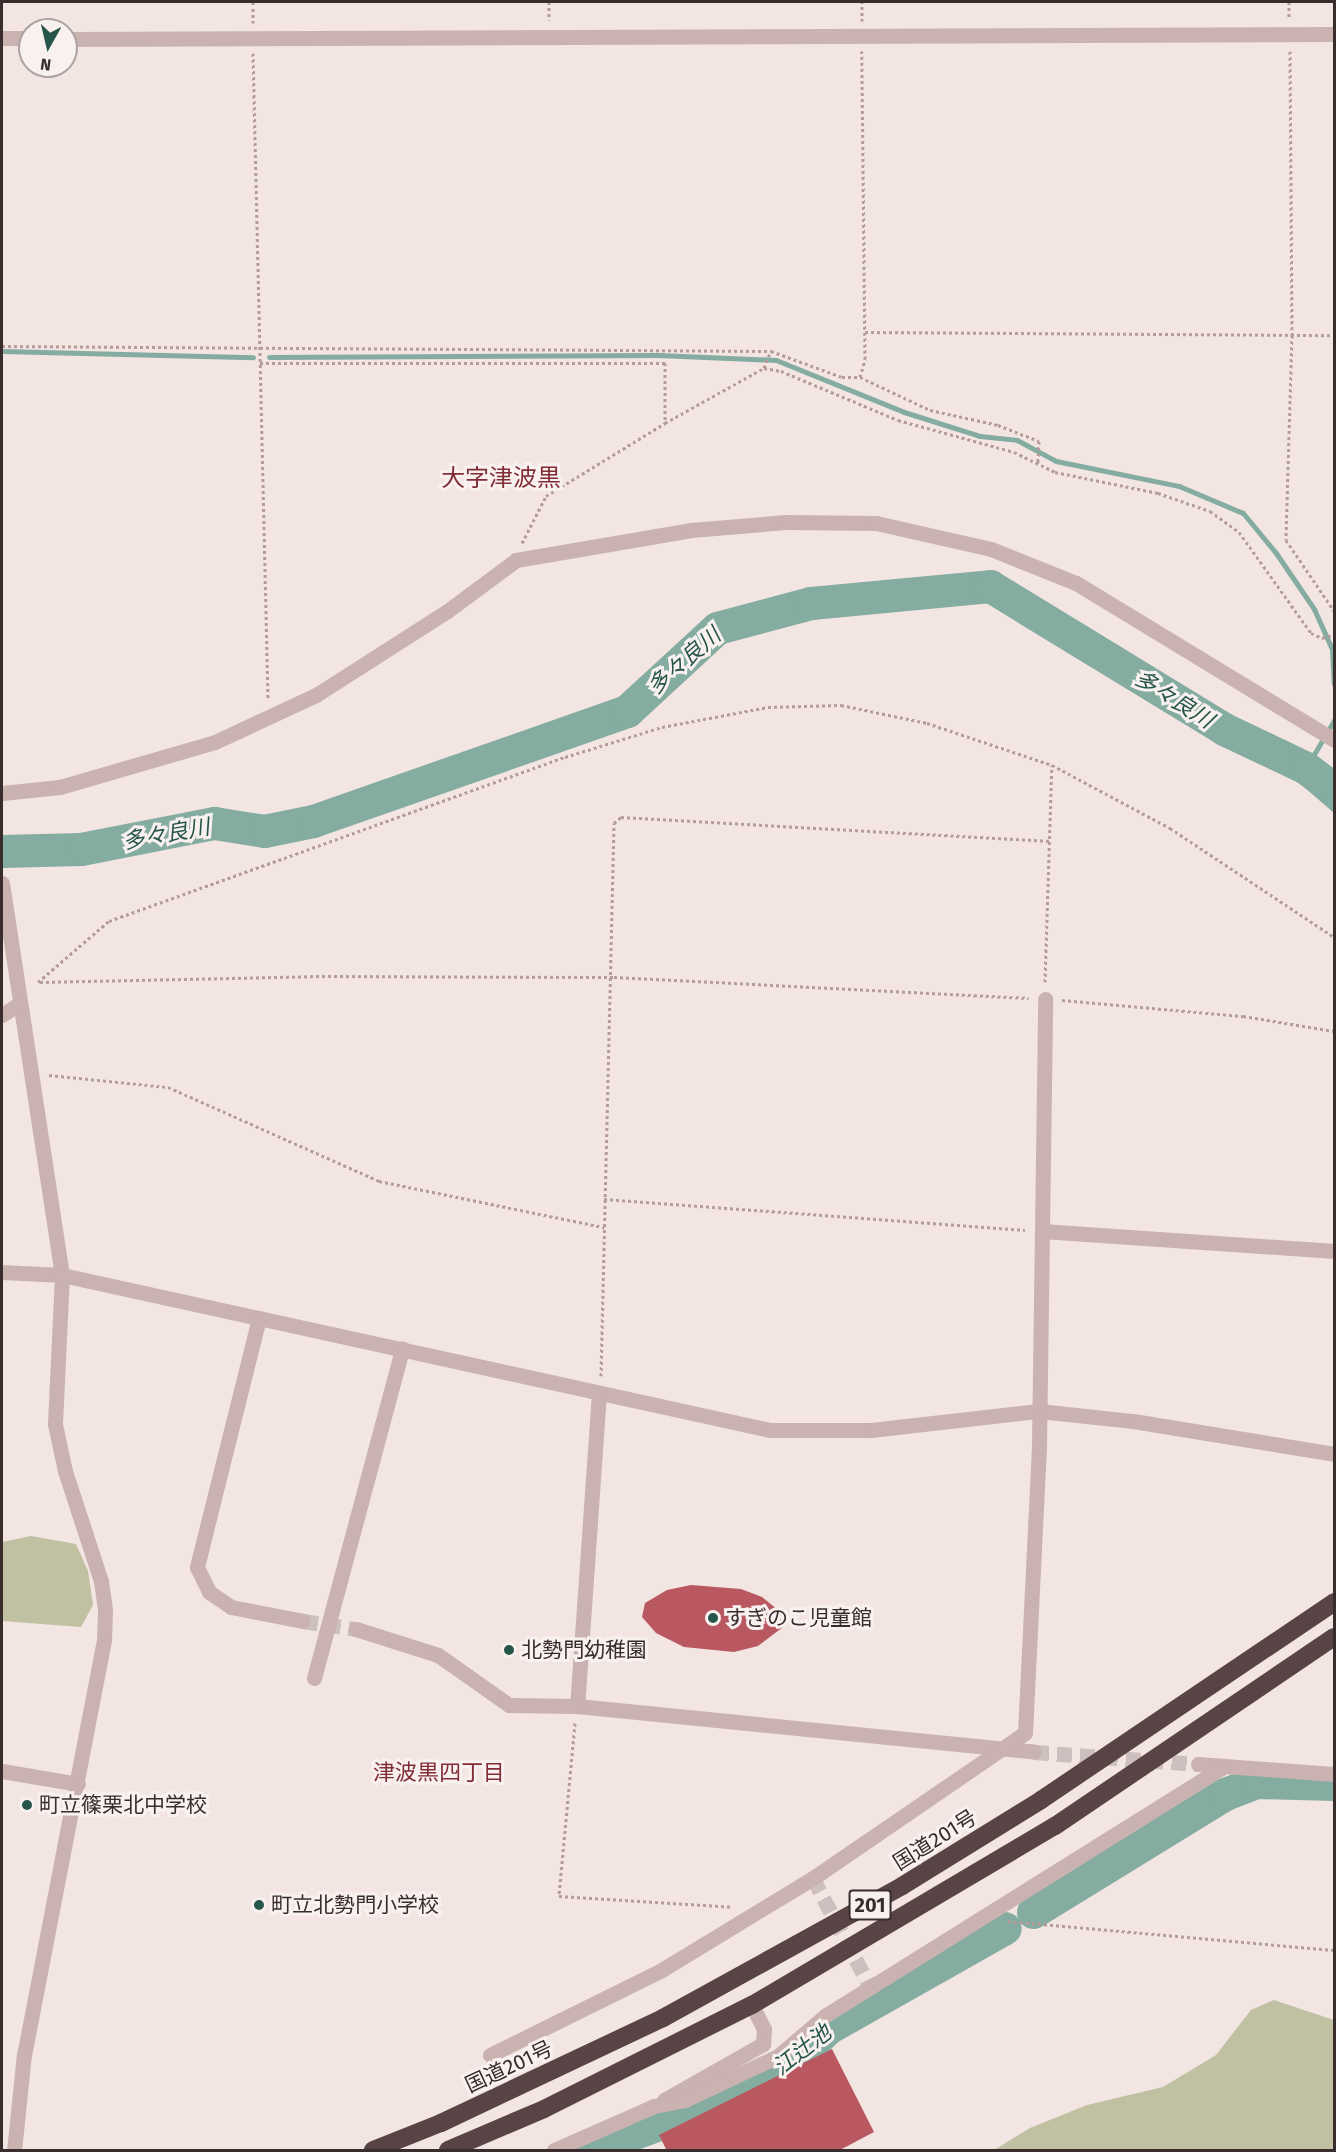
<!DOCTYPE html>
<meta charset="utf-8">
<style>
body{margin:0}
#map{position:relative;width:1336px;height:2152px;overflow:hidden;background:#f2e5e2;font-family:"Fira Sans","Noto Sans JP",sans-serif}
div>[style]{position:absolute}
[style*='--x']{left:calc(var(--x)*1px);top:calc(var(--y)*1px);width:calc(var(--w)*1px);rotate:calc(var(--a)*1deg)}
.green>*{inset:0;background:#c0c0a3}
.water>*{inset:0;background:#84aca0}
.stream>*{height:5px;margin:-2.5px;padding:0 2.5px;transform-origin:2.5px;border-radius:2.5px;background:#84aca0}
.river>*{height:33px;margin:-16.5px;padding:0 16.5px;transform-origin:16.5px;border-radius:16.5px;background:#84aca0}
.building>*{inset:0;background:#ba5861}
.minor-tunnel>*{height:15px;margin-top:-7.5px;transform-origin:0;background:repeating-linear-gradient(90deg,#cdc0be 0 15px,transparent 0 23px)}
.path>*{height:3px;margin-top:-1.5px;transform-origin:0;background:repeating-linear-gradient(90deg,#b59c99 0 3px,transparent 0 6px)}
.minor>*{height:15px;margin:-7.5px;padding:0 7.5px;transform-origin:7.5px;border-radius:7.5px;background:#c9b2af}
.highway>*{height:18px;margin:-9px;padding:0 9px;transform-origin:9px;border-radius:9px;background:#594445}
.dots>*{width:16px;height:16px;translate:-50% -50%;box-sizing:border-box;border:3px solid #f9f1ef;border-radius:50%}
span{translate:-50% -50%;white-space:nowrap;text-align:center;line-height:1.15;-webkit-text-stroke:6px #f9f1ef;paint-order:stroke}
.shield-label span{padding:2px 4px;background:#f9f1ef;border:2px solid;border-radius:4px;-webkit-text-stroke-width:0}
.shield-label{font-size:20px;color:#392c2d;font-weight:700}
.poi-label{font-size:21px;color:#392c2d}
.left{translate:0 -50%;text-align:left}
.street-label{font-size:21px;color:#392c2d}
.water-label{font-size:22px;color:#265649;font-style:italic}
.neighbourhood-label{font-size:22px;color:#802d36}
.quarter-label{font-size:24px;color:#802d36}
.frame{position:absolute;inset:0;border:3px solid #392c2d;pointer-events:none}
.north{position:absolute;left:18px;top:18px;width:60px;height:60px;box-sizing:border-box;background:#f9f1ef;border:2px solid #aca2a1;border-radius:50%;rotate:188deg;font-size:16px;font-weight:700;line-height:24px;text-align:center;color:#392c2d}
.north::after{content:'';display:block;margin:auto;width:21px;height:27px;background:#265649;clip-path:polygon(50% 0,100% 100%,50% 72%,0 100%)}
</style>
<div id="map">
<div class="green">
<i style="clip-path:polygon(31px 1536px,76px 1544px,88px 1571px,93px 1605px,81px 1627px,2px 1621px,2px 1542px)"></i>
<i style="clip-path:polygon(1274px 2000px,1334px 2020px,1334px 2150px,994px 2150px,1030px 2128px,1087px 2105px,1163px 2087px,1216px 2055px,1251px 2010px)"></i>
</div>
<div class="water">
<i style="clip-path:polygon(1292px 747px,1334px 782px,1334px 813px,1282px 768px)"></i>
</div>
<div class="stream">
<i style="--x:2;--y:351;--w:251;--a:1.4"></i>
<i style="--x:269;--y:357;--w:389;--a:-0.3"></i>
<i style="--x:658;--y:355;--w:118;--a:2.4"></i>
<i style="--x:776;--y:360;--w:138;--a:22.1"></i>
<i style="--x:904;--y:412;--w:80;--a:17.5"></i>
<i style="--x:980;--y:436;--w:37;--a:6"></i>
<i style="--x:1017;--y:440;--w:44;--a:28.3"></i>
<i style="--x:1056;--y:461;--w:126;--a:11.5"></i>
<i style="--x:1179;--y:486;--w:69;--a:22.9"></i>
<i style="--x:1243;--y:513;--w:52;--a:50.5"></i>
<i style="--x:1276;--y:553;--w:68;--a:55.8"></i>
<i style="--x:1314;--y:609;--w:44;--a:65.8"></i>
<i style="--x:1332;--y:649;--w:35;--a:87"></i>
<i style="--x:1306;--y:768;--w:56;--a:-59.7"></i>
</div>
<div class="river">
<i style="--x:2;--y:851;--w:79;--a:-1.5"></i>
<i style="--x:81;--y:849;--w:136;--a:-11.1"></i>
<i style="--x:214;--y:823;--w:51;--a:9.1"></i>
<i style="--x:264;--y:831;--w:50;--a:-11.5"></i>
<i style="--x:313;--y:821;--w:333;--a:-19.3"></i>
<i style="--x:627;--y:711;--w:122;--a:-42.7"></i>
<i style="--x:717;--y:628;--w:97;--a:-14.9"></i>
<i style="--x:811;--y:603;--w:180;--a:-5.4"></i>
<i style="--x:990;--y:586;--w:274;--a:31.4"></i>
<i style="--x:1224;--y:729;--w:91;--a:25.4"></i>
<i style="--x:1306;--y:768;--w:35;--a:37"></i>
<i style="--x:1033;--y:1912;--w:225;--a:-31.6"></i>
<i style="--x:1225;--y:1794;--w:34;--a:-21"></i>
<i style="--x:1257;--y:1782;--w:77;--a:1.5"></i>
<i style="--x:588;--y:2150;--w:119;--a:-20.1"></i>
<i style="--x:700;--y:2109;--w:95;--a:-25.5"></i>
<i style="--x:786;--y:2068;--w:58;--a:-43.6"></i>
<i style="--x:828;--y:2028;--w:203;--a:-29.5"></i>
</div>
<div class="building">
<i style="clip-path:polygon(691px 1585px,741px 1589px,762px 1597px,778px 1610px,783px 1627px,758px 1646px,734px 1652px,684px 1647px,656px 1633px,642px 1617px,645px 1603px,667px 1590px)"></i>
<i style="clip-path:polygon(832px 2049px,874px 2132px,838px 2151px,667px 2151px,659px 2135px)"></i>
</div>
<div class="minor-tunnel">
<i style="--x:303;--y:1621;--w:54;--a:8.6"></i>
<i style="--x:1034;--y:1752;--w:164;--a:4.2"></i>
<i style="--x:813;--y:1878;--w:124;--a:62.2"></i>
</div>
<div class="path">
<i style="--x:253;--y:2;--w:21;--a:90"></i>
<i style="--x:549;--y:2;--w:18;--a:90"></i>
<i style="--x:1289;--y:2;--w:16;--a:90"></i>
<i style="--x:862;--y:21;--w:19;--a:-90"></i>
<i style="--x:1290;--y:51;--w:284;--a:89.6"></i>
<i style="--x:1292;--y:335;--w:205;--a:91.7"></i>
<i style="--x:1286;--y:540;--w:86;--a:55.9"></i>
<i style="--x:253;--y:53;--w:647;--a:88.67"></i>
<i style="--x:865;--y:332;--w:469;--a:0.4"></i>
<i style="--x:2;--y:346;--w:769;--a:0.37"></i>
<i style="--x:260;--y:363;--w:405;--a:0"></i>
<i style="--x:665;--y:363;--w:60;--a:90"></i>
<i style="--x:764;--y:368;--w:17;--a:10"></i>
<i style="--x:781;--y:371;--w:127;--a:22.7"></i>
<i style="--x:898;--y:420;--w:120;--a:15.4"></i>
<i style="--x:1014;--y:452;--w:46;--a:26"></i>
<i style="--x:1055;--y:472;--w:105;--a:11.5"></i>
<i style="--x:1158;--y:493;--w:55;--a:19.1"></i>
<i style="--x:1210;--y:511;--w:36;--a:36"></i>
<i style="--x:1239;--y:532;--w:124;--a:54.5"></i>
<i style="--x:1311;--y:633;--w:12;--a:24"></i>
<i style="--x:1322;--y:638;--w:13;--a:-18"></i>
<i style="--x:860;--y:377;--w:77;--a:25.2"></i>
<i style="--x:930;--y:410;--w:70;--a:12.4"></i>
<i style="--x:998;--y:425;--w:44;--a:21.3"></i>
<i style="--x:1039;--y:441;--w:22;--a:93"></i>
<i style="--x:522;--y:543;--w:53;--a:-62.9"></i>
<i style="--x:546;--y:496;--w:140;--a:-31.5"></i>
<i style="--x:665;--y:423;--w:113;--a:-29.1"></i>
<i style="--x:764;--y:368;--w:18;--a:-68"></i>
<i style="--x:771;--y:351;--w:76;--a:20.1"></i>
<i style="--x:842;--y:377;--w:18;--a:0"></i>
<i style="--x:860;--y:377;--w:19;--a:-74"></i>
<i style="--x:865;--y:359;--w:308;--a:-90.6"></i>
<i style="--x:38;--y:982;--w:94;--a:-40.7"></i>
<i style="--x:109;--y:921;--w:485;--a:-19.8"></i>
<i style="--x:565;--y:757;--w:102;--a:-17.2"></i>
<i style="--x:662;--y:727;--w:108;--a:-10.7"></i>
<i style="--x:768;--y:707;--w:73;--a:-1.6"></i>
<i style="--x:841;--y:705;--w:88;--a:11.8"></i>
<i style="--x:927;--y:723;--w:132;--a:18.6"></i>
<i style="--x:1052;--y:765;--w:134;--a:28.1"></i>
<i style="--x:1170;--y:828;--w:197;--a:33.6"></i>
<i style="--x:40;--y:982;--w:282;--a:-1.2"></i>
<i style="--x:322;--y:976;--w:292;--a:0.2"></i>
<i style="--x:614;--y:977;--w:415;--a:2.9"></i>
<i style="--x:1045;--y:982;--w:217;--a:-88.2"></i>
<i style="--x:1062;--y:1000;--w:182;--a:5.1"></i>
<i style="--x:1243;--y:1016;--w:92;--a:9.4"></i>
<i style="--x:49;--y:1075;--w:120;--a:5.8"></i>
<i style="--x:168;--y:1087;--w:231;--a:24"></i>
<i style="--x:379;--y:1181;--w:230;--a:11.6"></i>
<i style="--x:604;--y:1199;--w:422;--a:4.2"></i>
<i style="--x:601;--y:1376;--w:553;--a:-88.65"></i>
<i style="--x:614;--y:823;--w:9;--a:-41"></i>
<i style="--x:621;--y:817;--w:430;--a:3.2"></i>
<i style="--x:575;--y:1723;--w:174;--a:95.3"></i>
<i style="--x:559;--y:1896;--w:173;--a:3.6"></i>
<i style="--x:1008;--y:1921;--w:327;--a:5.1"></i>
</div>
<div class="minor">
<i style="--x:2;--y:38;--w:28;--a:0"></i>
<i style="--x:66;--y:39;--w:1268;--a:-0.23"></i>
<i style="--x:2;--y:793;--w:58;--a:-5.9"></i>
<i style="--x:60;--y:787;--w:161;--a:-16.2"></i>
<i style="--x:215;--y:742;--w:111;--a:-25"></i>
<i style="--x:316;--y:695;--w:154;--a:-32.6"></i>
<i style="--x:446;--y:612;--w:87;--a:-36.6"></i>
<i style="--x:516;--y:560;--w:178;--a:-9.7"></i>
<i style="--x:691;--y:530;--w:95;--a:-4.8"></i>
<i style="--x:786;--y:522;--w:90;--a:0.6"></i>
<i style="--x:876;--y:523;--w:118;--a:12.7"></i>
<i style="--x:991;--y:549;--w:92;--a:21.8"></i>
<i style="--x:1076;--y:583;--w:302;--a:31.3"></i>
<i style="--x:2;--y:883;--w:397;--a:81.3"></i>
<i style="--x:62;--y:1275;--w:149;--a:92.7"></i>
<i style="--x:55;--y:1424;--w:48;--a:78"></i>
<i style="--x:65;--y:1471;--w:116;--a:71.9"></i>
<i style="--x:101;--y:1581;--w:30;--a:82"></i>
<i style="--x:105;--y:1611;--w:29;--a:92"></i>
<i style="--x:104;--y:1640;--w:422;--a:100.9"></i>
<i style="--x:24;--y:2054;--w:97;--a:95.9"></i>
<i style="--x:2;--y:1015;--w:20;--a:-33"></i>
<i style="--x:1042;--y:1231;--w:293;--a:3.9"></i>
<i style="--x:2;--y:1272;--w:60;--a:2.9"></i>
<i style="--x:62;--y:1275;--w:725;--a:12.35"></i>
<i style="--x:770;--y:1430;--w:101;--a:0"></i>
<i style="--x:871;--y:1430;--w:169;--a:-6.5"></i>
<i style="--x:1039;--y:1411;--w:95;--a:6.1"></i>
<i style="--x:1133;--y:1421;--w:204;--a:9.3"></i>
<i style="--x:259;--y:1318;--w:257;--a:104"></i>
<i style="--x:197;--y:1567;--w:28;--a:64"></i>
<i style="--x:209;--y:1592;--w:27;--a:34"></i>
<i style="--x:231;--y:1607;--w:73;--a:11"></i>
<i style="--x:599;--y:1393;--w:314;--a:94"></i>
<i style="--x:577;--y:1706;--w:459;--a:5.7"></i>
<i style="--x:356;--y:1629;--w:86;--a:17.6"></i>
<i style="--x:438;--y:1655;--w:87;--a:35.2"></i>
<i style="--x:509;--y:1705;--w:68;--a:0.8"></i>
<i style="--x:314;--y:1678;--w:341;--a:-75"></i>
<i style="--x:1198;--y:1764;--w:136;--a:4.2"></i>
<i style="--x:2;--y:1771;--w:77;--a:9.7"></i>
<i style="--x:490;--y:2055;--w:190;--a:-26.3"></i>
<i style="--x:660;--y:1971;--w:179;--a:-31.3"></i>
<i style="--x:813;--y:1878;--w:257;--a:-34.4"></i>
<i style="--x:1025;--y:1733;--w:288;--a:-87.2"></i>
<i style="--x:1039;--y:1445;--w:446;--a:-89.2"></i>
<i style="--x:664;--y:2100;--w:114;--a:-29.5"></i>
<i style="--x:763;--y:2044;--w:15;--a:-86"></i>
<i style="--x:764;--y:2029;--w:27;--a:-117"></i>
<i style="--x:554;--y:2150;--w:109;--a:-23.7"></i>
<i style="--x:654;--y:2106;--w:32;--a:-11"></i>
<i style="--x:685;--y:2100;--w:103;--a:-25.3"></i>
<i style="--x:778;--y:2056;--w:63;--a:-40.5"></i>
<i style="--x:826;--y:2015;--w:467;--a:-32"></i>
</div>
<div class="highway">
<i style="--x:373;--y:2150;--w:73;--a:-21.7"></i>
<i style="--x:441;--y:2123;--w:246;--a:-25.3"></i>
<i style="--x:663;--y:2018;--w:273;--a:-28.9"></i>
<i style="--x:902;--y:1886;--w:163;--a:-31.7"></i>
<i style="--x:1041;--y:1800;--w:354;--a:-34"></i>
<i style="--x:448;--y:2150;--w:104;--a:-23.1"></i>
<i style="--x:544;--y:2109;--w:233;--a:-26.6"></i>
<i style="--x:752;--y:2005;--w:352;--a:-30.6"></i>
<i style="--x:1055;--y:1826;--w:337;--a:-34.1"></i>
</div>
<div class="dots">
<i style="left:713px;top:1618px;background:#265649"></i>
<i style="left:509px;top:1650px;background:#265649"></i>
<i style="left:27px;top:1805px;background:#265649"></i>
<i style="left:259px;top:1905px;background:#265649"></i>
</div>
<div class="shield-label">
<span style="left:870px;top:1905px">201</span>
</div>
<div class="poi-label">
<span class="left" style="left:725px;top:1618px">すぎのこ児童館</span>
<span class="left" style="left:521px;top:1650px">北勢門幼稚園</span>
<span class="left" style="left:39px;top:1805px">町立篠栗北中学校</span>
<span class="left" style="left:271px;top:1905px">町立北勢門小学校</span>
</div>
<div class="street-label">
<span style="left:935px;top:1840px;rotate:-32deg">国道201号</span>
<span style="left:509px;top:2067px;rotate:-25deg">国道201号</span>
</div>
<div class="water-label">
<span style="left:684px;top:661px;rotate:-41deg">多々良川</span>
<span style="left:1174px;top:699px;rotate:32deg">多々良川</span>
<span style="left:166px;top:834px;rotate:-10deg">多々良川</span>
<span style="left:802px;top:2050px;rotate:-38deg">江辻池</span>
</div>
<div class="neighbourhood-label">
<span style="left:439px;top:1773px">津波黒四丁目</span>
</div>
<div class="quarter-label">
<span style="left:501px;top:479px">大字津波黒</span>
</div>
<div class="frame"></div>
<div class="north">N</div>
</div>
